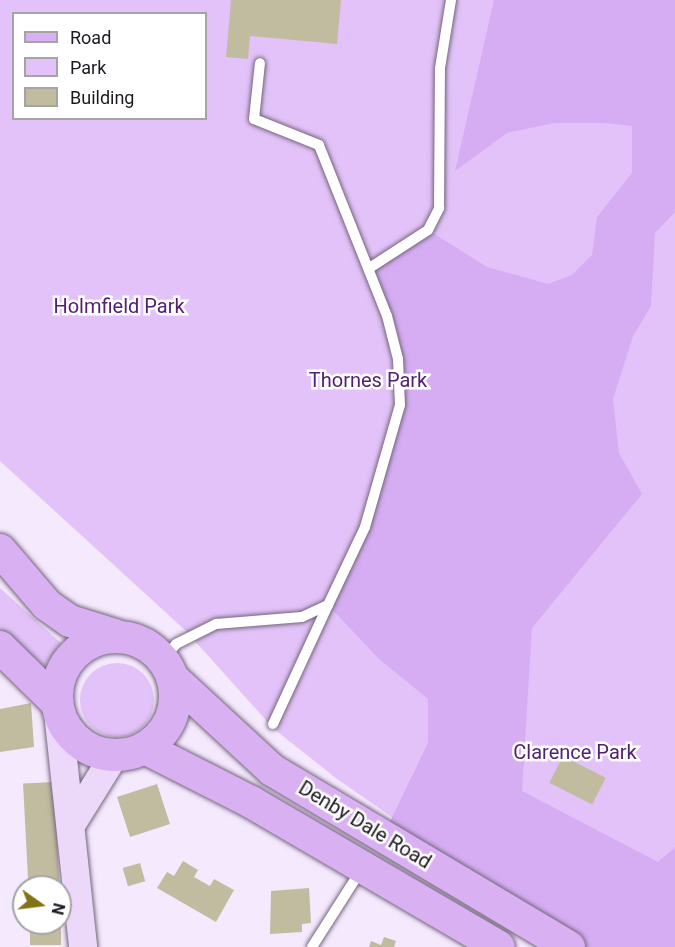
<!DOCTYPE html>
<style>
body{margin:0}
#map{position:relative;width:675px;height:947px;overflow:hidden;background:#f5e9fe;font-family:Roboto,sans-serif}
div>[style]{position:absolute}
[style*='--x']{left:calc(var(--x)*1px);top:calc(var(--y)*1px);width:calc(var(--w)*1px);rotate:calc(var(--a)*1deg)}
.green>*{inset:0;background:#e2c2f8}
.round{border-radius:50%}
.forest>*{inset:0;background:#d6adf3}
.building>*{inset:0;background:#c1bba0;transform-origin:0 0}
.roads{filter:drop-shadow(0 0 2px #74667d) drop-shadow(0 0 2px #74667d)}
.lane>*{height:10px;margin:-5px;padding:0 5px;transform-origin:5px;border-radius:5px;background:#fff}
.secondary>*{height:28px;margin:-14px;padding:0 14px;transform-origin:14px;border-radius:14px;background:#ecd8f9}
.primary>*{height:32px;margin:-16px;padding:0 16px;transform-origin:16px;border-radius:16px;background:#d9b1f2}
.primary>.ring{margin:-16px;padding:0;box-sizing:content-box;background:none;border:32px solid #d9b1f2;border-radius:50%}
span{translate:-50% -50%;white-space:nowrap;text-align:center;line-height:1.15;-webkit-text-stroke:5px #fff;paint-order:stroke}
.park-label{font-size:20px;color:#542070}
.street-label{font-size:20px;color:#1d1821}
.legend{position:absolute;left:12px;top:12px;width:195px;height:108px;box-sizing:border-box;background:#fff;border:2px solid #a5a3a6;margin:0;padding:8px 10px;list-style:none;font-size:18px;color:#1d1821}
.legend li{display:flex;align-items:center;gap:12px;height:30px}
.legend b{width:30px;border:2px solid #a5a3a6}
.north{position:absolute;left:12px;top:875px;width:60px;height:60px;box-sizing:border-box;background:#fff;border:2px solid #a5a3a6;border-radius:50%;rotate:104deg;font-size:16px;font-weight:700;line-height:24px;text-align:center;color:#1d1821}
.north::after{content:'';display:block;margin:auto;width:21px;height:27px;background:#847314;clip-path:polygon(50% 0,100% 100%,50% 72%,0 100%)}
</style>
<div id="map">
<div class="green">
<i style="clip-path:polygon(evenodd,0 0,675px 0,675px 947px,392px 817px,337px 779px,274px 729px,185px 630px,0 461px,0 0,14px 14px,206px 14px,206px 118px,14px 118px,14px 14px)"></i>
<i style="clip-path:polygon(0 588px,61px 643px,44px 666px,0 629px)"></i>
<i class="round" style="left:80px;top:663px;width:74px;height:74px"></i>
</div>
<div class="forest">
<i style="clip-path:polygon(494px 0,675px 0,675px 212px,655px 233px,651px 306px,633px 336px,613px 399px,619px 453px,642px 494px,532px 628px,522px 791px,658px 862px,675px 847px,675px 947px,569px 947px,383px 836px,428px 743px,428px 699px,379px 659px,328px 605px,365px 527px,400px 405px,398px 359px,371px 267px,428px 230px,487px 267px,548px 284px,572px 275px,592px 255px,597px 217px,632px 173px,632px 126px,605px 123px,554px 123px,507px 133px,455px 171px)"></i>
</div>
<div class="building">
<i style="clip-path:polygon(231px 0,341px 0,337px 44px,250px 36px,248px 59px,226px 57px)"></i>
<i style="clip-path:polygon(31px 703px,34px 747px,0 752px,0 709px)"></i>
<i style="left:563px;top:756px;width:48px;height:30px;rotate:27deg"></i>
<i style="left:54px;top:782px;width:105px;height:31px;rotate:87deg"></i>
<i style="left:157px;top:784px;width:42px;height:42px;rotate:72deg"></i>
<i style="clip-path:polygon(183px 861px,198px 870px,194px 877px,201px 881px,210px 886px,214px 879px,234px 890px,216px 922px,157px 888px,167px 872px,174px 876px)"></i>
<i style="left:140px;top:863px;width:19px;height:18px;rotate:74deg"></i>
<i style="clip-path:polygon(309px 888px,311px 923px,302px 924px,302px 932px,270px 934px,271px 891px)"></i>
<i style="left:30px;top:923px;width:31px;height:22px"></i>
<i style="clip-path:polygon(384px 937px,396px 941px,394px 947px,369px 947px,371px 941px,381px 945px)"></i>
</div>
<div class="roads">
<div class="lane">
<i style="--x:371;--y:267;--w:68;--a:-33"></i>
<i style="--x:428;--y:230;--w:25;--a:-63"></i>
<i style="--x:439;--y:208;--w:140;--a:-89.6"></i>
<i style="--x:440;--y:68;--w:69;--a:-80.8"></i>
<i style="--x:164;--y:658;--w:18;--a:-49"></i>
<i style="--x:176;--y:644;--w:45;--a:-26.6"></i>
<i style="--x:216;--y:624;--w:86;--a:-4.7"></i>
<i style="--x:302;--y:617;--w:29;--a:-25"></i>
<i style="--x:328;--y:605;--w:86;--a:-64.6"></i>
<i style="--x:365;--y:527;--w:127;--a:-74"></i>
<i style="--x:400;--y:405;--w:46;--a:-92.5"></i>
<i style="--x:398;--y:359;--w:44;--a:-104.3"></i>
<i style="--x:387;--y:316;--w:184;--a:-111.7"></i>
<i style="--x:319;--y:145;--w:70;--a:-158.2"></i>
<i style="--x:254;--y:119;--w:56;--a:-83.9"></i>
<i style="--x:273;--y:724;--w:131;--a:-65.2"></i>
<i style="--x:312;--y:947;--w:91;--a:-57.5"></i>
</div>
<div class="secondary">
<i style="--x:59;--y:721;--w:227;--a:83.9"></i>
<i style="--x:71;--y:825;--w:81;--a:-58.1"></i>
</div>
<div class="primary">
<i style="--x:0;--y:550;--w:72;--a:49.5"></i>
<i style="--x:47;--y:605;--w:28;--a:35"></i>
<i style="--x:70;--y:621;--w:47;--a:17.3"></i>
<i class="ring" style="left:57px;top:637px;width:86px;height:86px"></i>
<i style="--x:0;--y:647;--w:77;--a:44.5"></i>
<i style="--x:177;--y:682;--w:129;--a:42.8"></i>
<i style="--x:272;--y:770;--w:346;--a:30.8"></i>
<i style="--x:145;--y:748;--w:119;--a:27"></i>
<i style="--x:251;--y:802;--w:287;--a:30.3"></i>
</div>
</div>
<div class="park-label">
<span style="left:119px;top:306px">Holmfield Park</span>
<span style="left:368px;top:380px">Thornes Park</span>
<span style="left:575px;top:752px">Clarence Park</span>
</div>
<div class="street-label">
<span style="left:365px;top:825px;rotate:31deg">Denby Dale Road</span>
</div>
<ul class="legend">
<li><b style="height:8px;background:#d9b1f2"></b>Road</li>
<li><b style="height:16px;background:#e2c2f8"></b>Park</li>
<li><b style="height:16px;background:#c1bba0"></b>Building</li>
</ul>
<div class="north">N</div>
</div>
